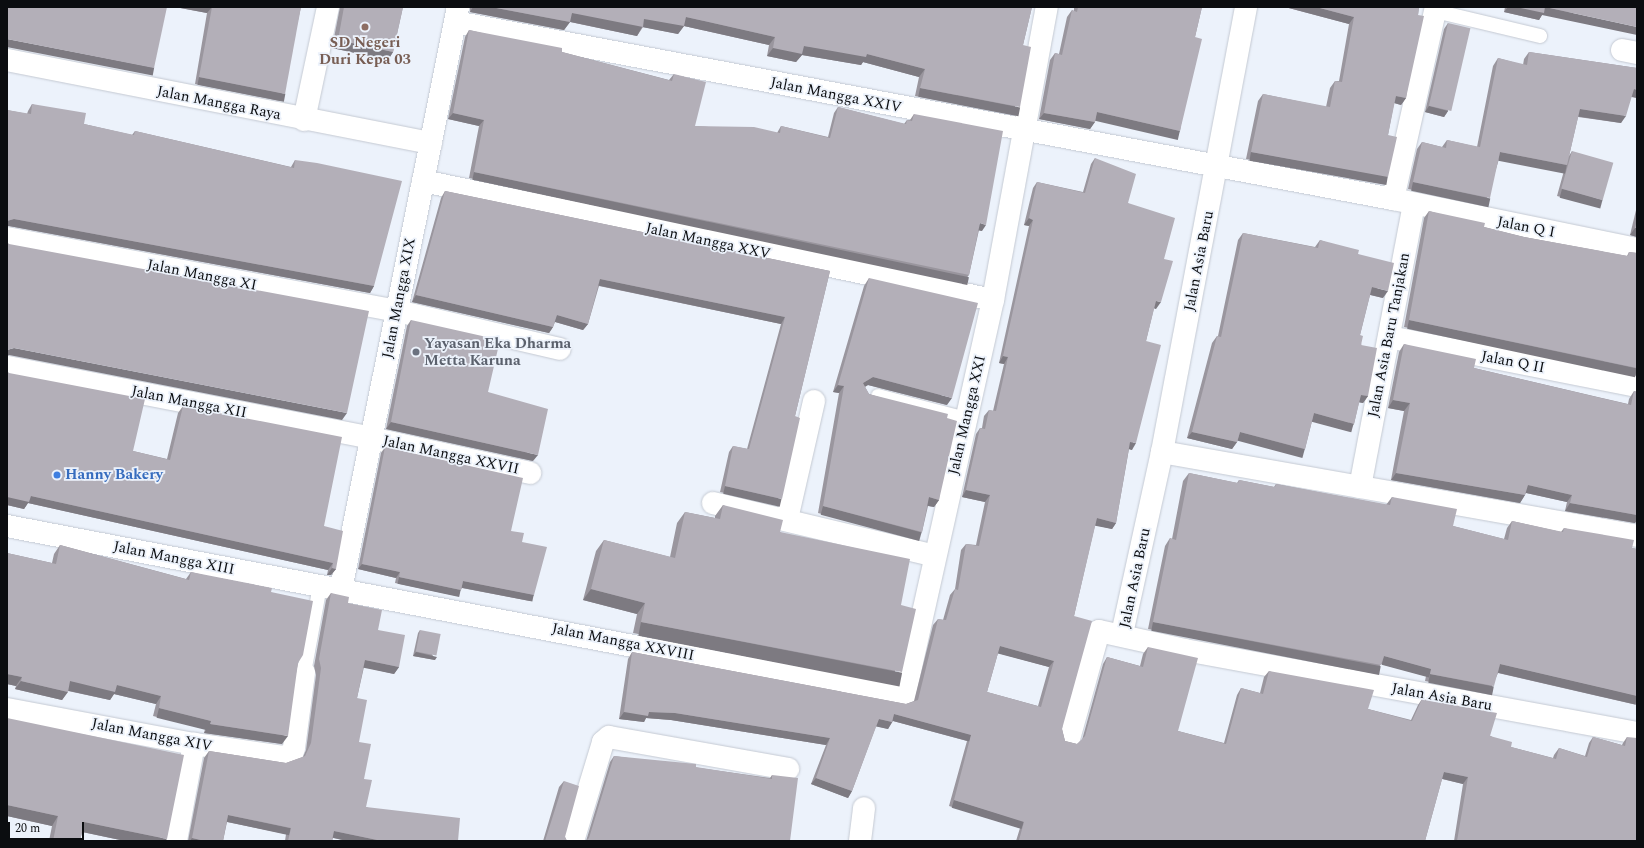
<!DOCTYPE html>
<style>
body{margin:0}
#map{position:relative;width:1644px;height:848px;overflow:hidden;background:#ecf2fb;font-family:Spectral,serif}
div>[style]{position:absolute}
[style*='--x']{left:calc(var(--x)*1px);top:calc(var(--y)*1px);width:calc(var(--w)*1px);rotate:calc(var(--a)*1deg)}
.roads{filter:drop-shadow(0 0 1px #c4c9d2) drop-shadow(0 0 1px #c4c9d2)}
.lane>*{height:14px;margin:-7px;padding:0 7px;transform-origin:7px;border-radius:7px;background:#fff}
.street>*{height:22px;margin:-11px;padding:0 11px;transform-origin:11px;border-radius:11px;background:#fff}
.wall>*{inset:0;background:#9a969e}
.shaded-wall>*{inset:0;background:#7d7a81;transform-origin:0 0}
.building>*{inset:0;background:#b3afb8;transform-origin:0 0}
.dots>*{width:11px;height:11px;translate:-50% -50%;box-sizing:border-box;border:2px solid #ecf2fb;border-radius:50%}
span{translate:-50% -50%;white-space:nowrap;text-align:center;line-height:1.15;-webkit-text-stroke:3.5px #ecf2fb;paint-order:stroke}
.education-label{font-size:15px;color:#785e54;font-weight:700}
.street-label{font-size:15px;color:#0b0d10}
.worship-label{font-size:15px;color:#5b616d;font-weight:700}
.left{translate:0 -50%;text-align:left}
.shop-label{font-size:15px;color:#366cbe;font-weight:700}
.frame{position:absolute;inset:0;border:8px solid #0b0d10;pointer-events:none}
.scale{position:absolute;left:8px;top:822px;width:76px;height:18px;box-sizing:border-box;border:2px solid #0b0d10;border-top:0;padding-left:5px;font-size:12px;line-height:14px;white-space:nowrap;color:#0b0d10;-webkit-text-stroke:3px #ecf2fb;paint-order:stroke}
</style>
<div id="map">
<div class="roads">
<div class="lane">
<i style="--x:1435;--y:11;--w:108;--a:13.4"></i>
<i style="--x:878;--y:396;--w:91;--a:14.6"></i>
<i style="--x:304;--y:673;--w:88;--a:-79.6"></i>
</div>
<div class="street">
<i style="--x:455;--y:22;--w:955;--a:10.69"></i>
<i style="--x:1393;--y:199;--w:249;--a:11.6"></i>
<i style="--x:1622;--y:50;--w:15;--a:11"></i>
<i style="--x:7;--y:60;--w:432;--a:11.1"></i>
<i style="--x:304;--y:120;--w:116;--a:-78"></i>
<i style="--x:423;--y:181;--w:582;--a:11.79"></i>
<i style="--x:1393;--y:199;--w:197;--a:-77.4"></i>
<i style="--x:7;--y:238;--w:397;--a:10.6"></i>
<i style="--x:397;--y:311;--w:167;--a:13.1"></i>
<i style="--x:1389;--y:337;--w:253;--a:11.2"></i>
<i style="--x:7;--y:367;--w:371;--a:11"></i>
<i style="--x:371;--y:438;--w:163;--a:12.4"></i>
<i style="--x:1162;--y:452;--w:482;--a:10"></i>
<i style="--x:1360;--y:487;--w:287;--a:-79.2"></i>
<i style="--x:713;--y:503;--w:228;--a:13.4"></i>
<i style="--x:787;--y:519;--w:121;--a:-77.1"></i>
<i style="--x:7;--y:526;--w:913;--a:10.85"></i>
<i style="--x:904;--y:698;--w:408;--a:-77.4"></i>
<i style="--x:993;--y:300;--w:298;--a:-79.6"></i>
<i style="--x:341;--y:589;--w:594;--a:-78.63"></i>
<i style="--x:1122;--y:634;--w:186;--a:-77.6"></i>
<i style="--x:1162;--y:452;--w:453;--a:-79.3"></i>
<i style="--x:7;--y:709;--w:190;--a:10.6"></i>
<i style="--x:194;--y:744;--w:90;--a:8.3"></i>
<i style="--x:283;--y:757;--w:9;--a:-18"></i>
<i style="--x:292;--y:754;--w:6;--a:-72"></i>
<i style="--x:294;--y:748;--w:76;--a:-82.4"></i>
<i style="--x:1069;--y:739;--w:112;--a:-74.5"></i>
<i style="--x:1099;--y:631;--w:88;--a:12.5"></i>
<i style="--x:1185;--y:650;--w:460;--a:10.4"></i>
<i style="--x:176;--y:841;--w:99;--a:-79.5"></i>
<i style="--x:573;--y:841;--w:103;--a:-73.1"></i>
<i style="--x:603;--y:742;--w:8;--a:-40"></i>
<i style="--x:609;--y:737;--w:182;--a:10.1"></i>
<i style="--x:860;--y:841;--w:33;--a:-83"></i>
</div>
</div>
<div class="wall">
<i style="clip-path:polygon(175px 7px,301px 7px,280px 101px,195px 84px,207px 13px)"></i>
<i style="clip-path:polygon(340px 7px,403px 7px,393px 52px,388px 60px,332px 48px)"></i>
<i style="clip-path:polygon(470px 7px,1032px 7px,1023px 45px,1014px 115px,915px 96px,919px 77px,863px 62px,861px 65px,802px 55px,796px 62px,767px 56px,769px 45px,684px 26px,678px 34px,643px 27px,637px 36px,570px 22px,564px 30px,470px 12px)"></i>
<i style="clip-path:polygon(1074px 7px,1202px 7px,1195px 37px,1180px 131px,1175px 138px,1096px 120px,1090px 129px,1039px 119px,1050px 60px,1055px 53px,1059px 54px,1067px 17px,1072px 10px,1074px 11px)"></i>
<i style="clip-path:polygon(1285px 7px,1419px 7px,1418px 15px,1406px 98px,1401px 105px,1394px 103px,1388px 135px,1383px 184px,1246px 159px,1258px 101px,1263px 94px,1326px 107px,1330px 88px,1335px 81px,1339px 81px,1349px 24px)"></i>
<i style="clip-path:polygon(1505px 7px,1637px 7px,1542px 15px,1539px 20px,1504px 12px)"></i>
<i style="clip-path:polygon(1448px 23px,1448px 111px,1444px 117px,1425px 112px,1444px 29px)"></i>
<i style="clip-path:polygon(469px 30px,562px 52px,669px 80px,674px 74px,695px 126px,777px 133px,781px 126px,828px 137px,834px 113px,838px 107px,904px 124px,907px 120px,910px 120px,914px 114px,982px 231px,979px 230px,969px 275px,964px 281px,469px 178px,479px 126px,448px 119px,465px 37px)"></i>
<i style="clip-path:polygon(1529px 52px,1637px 68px,1637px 98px,1631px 97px,1621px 123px,1578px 117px,1569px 156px,1572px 151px,1598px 207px,1557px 196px,1565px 167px,1562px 172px,1499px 159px,1485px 205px,1408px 189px,1417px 149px,1422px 142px,1442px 147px,1447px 140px,1477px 147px,1493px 66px,1498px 58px,1523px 65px,1524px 59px)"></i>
<i style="clip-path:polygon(32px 104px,84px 124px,132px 135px,135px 131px,291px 167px,295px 160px,374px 286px,370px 293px,9px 226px,7px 226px,7px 110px,27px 114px,28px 111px)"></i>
<i style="clip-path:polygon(evenodd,1095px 158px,1128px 203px,1164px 259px,1156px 309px,1154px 308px,1146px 341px,1132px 450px,1129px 449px,1116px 523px,1112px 529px,1095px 525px,1074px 616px,1062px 729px,1065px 741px,1077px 744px,1082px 740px,1103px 664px,1107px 657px,1140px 666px,1143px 654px,1148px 647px,1178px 731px,1224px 743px,1237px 695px,1241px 688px,1260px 693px,1264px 677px,1269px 671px,1368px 709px,1411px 720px,1418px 705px,1422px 699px,1511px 747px,1553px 758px,1554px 755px,1559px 748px,1585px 756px,1589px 743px,1593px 737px,1622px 745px,1623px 743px,1627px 737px,1637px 841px,1454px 841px,1463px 784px,1442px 779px,1425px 841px,1016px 841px,1020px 828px,949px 806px,967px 741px,893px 721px,888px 729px,876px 726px,852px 791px,848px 798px,811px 784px,826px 745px,671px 720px,646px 718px,644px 722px,619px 719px,628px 659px,632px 652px,906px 704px,914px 701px,933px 625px,938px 619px,943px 620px,950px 595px,955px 589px,961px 550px,966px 544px,976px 545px,985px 502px,962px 497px,976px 434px,980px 428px,982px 428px,984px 416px,989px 410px,993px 411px,1004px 364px,999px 363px,1029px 226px,1024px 225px,1033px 188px,1037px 182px,1083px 192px,1091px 164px,1095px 158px,998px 653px,1049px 667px,1038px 706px,987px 692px,998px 653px)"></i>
<i style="clip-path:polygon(445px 191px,830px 271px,795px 416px,777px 505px,720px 492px,729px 452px,733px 446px,747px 449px,781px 324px,599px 286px,588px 324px,583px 330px,555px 322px,553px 327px,549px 333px,412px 302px,441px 198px)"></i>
<i style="clip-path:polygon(1637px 206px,1637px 237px,1630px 235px)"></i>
<i style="clip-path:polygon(1429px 211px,1484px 227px,1524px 237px,1627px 256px,1629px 252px,1637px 253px,1637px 376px,1404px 327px,1424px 218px)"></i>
<i style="clip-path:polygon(1243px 233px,1315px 247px,1320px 240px,1358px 254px,1383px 298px,1370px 295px,1360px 335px,1368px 396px,1363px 403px,1359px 402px,1354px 424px,1349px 431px,1312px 421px,1305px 449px,1300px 456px,1238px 440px,1237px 442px,1232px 449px,1187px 438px,1212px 343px,1217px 336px,1218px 336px,1238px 240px)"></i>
<i style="clip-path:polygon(869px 278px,947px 405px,868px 385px,865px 387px,869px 394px,947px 418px,939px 500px,934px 507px,928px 506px,922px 532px,917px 539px,818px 513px,839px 393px,833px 392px,864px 286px)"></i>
<i style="clip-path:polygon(411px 320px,488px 392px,533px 461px,386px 429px,407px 326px)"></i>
<i style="clip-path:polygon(1404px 344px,1474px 368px,1628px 404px,1629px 399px,1634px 391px,1637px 392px,1637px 520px,1635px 523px,1565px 511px,1567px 502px,1526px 493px,1520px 503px,1391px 480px,1404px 411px,1388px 408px,1399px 352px)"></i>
<i style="clip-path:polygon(183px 406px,324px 526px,336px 569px,331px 575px,327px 575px,328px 570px,28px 503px,24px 509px,7px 505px,133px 451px,167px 459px,178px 413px)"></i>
<i style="clip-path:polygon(385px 447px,511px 531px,534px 595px,530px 601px,462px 588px,457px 596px,395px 583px,396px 578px,358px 569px,381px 453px)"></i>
<i style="clip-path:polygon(1189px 473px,1237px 483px,1239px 480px,1274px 487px,1276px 484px,1386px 505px,1392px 497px,1453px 526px,1504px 539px,1507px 528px,1512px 521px,1561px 532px,1564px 528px,1632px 548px,1637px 549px,1637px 705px,1498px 673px,1489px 693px,1425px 681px,1426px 676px,1381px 664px,1376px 672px,1148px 629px,1165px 546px,1170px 538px,1172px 539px,1183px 481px)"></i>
<i style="clip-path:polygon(723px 505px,780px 532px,901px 605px,894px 683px,633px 633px,637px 614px,583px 600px,596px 551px,604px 540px,670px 557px,677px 523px,685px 512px,715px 518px,715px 516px)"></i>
<i style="clip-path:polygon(60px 545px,186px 579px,191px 572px,271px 592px,298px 663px,282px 744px,204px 733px,205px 729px,153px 716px,156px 704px,114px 694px,110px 700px,68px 691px,62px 700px,15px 689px,16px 686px,7px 684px,7px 553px,52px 563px,54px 554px)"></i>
<i style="clip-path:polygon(331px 593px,348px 603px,378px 630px,399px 667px,394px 674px,364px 667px,357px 698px,359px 742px,364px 779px,366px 807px,458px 841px,347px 841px,333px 838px,332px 841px,285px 841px,286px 834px,227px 822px,223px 841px,188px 841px,204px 758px,209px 751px,286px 763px,303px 757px,306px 750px,316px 675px,314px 666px,326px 600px)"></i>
<i style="clip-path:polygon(420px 630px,435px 660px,413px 656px,418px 633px)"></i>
<i style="clip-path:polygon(7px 718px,165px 841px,125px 841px,82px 832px,80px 841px,49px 841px,52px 826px,7px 816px)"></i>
<i style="clip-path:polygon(614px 756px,770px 778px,772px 775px,790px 841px,586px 841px,610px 762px)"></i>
<i style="clip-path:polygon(564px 781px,565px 837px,567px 841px,543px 841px,559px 787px)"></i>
</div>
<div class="shaded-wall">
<i style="clip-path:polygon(175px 7px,212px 7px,207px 13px)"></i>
<i style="clip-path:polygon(473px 7px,491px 7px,570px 22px,564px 30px,470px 12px)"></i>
<i style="clip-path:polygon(1285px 7px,1316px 7px,1354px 17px,1349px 24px)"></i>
<i style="clip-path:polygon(1508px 7px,1545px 7px,1637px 27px,1637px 35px,1542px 15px,1539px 20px,1504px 12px)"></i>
<i style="clip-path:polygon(572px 13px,644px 19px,686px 17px,775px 37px,769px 45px,684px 26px,678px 34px,642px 27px,637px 36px,566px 21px)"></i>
<i style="left:7px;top:39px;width:150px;height:8px;rotate:11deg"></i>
<i style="clip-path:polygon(338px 40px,393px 52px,388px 60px,332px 48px)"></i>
<i style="clip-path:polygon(804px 46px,867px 54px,925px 69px,919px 77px,863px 62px,861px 65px,802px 55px,796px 62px,767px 56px,773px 48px)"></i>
<i style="left:199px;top:77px;width:88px;height:8px;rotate:11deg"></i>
<i style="left:920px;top:88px;width:102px;height:9px;rotate:11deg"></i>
<i style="clip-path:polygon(1634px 89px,1637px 90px,1637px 98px,1629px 96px)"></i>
<i style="clip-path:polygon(1396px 96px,1406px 98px,1401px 105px,1391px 102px)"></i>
<i style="clip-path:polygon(1429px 106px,1448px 111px,1444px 117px,1425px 112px)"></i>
<i style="clip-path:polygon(1580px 109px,1626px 116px,1621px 123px,1575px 116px)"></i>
<i style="left:1097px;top:112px;width:85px;height:9px;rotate:13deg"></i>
<i style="clip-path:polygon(453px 113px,484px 120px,479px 126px,448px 119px)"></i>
<i style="clip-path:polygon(1044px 113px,1095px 122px,1090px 129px,1039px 119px)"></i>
<i style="left:1251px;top:152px;width:139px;height:9px;rotate:10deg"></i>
<i style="left:1500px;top:152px;width:68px;height:9px;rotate:11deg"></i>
<i style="left:474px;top:172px;width:506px;height:8px;rotate:12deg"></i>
<i style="left:1413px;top:182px;width:79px;height:9px;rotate:12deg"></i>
<i style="left:1562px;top:189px;width:42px;height:9px;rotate:15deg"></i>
<i style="clip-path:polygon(1029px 218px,1033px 220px,1029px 226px,1024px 225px)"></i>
<i style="clip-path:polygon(14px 219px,374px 286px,370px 293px,9px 226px,7px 226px,7px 221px)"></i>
<i style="clip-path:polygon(980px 223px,986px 225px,982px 231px,976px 230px)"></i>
<i style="clip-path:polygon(1635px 228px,1637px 228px,1637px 237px,1630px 235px)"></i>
<i style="clip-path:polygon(600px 279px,785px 317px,781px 324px,596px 285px)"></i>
<i style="clip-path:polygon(1372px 287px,1388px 291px,1383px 298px,1367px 294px)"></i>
<i style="clip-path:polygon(416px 295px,553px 327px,549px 333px,412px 302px)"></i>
<i style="clip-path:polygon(1156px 301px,1161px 302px,1156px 309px,1151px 307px)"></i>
<i style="clip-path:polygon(557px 315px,588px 324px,583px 330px,552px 321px)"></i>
<i style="left:1409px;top:320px;width:233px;height:9px;rotate:12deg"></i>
<i style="clip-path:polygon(14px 348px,347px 413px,342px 420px,9px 355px,7px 356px,7px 350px)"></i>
<i style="clip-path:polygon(1003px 356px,1008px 357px,1004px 364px,999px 363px)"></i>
<i style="clip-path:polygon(873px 377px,952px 398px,947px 405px,868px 385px,858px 390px,863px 383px)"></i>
<i style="clip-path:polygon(838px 385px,844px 386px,839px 393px,833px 392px)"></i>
<i style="clip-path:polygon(1361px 395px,1368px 396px,1363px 403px,1357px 402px)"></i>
<i style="clip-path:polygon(1393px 400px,1410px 403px,1404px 411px,1388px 408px)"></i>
<i style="left:1314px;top:413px;width:41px;height:9px;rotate:15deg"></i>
<i style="clip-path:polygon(391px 422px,538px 455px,533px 461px,386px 429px)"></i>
<i style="clip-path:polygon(1192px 432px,1237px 442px,1232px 449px,1187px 438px)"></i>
<i style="left:1240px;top:432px;width:67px;height:9px;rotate:15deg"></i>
<i style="clip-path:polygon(1130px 442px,1136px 443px,1132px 450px,1125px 448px)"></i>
<i style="clip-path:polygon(1396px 473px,1525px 495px,1520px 503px,1391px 480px)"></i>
<i style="clip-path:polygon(1528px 485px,1572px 495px,1567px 502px,1522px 492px)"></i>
<i style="left:725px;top:486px;width:58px;height:8px;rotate:13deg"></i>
<i style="clip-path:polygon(966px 490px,990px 495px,985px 502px,962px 497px)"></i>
<i style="clip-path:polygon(31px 496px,333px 563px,328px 570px,28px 503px,24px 509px,7px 505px,7px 497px)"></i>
<i style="clip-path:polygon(929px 497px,939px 500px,934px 507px,924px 505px)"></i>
<i style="clip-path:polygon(1570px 503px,1637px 515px,1637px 520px,1635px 523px,1565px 511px)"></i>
<i style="left:823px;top:506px;width:102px;height:9px;rotate:15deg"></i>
<i style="clip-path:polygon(1097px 518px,1116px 523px,1112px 529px,1092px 525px)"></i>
<i style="clip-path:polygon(362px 564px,400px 572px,396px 578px,358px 569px)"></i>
<i style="clip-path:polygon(332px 568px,336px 569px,331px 575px,327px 575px)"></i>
<i style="left:399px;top:577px;width:63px;height:7px;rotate:12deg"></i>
<i style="left:463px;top:581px;width:72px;height:7px;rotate:11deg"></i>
<i style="clip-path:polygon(591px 589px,645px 603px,637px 614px,583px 600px)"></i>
<i style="left:641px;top:622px;width:266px;height:14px;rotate:11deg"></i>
<i style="left:1153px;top:622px;width:232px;height:9px;rotate:11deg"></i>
<i style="clip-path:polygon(1000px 646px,1054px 661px,1049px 667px,996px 653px)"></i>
<i style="clip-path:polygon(416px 652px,437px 657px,435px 660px,413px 656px)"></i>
<i style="left:1384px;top:656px;width:49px;height:9px;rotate:15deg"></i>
<i style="clip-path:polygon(365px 660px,399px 667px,394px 674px,360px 667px)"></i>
<i style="left:1500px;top:664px;width:141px;height:9px;rotate:13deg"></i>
<i style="clip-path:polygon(7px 674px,22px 677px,16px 686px,7px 684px)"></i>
<i style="left:1430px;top:674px;width:65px;height:9px;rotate:11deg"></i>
<i style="clip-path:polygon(21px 681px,68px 692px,62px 700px,15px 689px)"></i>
<i style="clip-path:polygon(70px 681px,117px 685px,161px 696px,156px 704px,114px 694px,110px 700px,65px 690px)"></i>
<i style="left:159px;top:708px;width:54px;height:10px;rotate:14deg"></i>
<i style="clip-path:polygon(624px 712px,649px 712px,675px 713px,830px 738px,826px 745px,671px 720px,646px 718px,644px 722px,619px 719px)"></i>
<i style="left:894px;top:714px;width:80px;height:7px;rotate:15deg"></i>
<i style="clip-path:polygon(879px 719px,892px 722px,888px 729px,874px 726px)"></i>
<i style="clip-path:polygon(210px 724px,288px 736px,282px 744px,204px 733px)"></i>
<i style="clip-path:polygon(1444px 772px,1468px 777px,1463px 784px,1439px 778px)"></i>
<i style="clip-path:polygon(816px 778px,852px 791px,848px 798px,811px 784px)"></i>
<i style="left:954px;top:800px;width:73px;height:8px;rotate:17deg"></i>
<i style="clip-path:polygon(7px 805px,58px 816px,52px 826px,7px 816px)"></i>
<i style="left:228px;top:815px;width:64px;height:7px;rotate:12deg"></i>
<i style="clip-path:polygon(84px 822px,167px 839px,165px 841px,125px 841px,78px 831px)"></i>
<i style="clip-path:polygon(334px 831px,382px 841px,347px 841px,330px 837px)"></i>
<i style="clip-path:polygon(192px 838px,205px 841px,190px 841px)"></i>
</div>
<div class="building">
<i style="clip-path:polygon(7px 7px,167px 7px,154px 68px,7px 39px)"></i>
<i style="clip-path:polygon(212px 7px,301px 7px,285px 94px,199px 77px)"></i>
<i style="clip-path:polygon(344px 7px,403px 7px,393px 52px,338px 40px)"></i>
<i style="clip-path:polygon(491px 7px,1032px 7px,1023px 45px,1031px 47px,1020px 107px,920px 88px,925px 69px,867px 54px,866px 57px,804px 46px,802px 54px,773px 48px,775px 37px,686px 17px,684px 26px,644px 19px,643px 27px,572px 13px,570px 22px)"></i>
<i style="clip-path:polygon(1078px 7px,1202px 7px,1195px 37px,1202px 39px,1180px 131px,1097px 112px,1095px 122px,1044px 113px,1055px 53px,1062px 55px,1072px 10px,1077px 12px)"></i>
<i style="clip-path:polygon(1316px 7px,1419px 7px,1418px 15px,1424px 16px,1406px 98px,1396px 96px,1388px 135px,1397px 137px,1388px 177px,1251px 152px,1263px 94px,1330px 107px,1335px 81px,1342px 82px,1354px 17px)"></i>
<i style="clip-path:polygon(1516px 7px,1637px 7px,1637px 27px,1545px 7px,1544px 13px)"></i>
<i style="left:1448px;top:23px;width:23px;height:85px;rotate:13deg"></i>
<i style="clip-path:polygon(469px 30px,562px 48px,562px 52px,672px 81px,674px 74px,706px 82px,695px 126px,754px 127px,780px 133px,781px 126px,830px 138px,838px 107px,906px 124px,907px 120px,912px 121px,914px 114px,1003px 131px,986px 225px,980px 223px,969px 275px,474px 172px,484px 120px,453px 113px)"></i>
<i style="clip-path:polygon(1529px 52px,1637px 68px,1637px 90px,1634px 89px,1626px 116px,1580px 109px,1567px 165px,1500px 152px,1490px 198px,1413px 182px,1422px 142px,1446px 148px,1447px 140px,1480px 147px,1498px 58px,1527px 65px)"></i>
<i style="clip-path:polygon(32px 104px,86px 113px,84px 124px,134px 135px,135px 131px,294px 168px,295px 160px,317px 163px,402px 181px,374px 286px,14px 219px,7px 221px,7px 110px,31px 114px)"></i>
<i style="left:1572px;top:151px;width:43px;height:39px;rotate:16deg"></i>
<i style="clip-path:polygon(evenodd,1095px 158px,1136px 174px,1128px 203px,1175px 218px,1164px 259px,1173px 261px,1161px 302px,1156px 301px,1146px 341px,1161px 345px,1136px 443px,1130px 442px,1116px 523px,1097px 518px,1074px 616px,1092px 621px,1062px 729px,1065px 741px,1077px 744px,1085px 736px,1107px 657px,1143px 667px,1148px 647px,1198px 658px,1178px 731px,1226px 744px,1241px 688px,1263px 694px,1269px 671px,1374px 690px,1368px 709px,1412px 721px,1422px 699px,1497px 713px,1490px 736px,1512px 742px,1511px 747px,1556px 759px,1559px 748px,1587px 757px,1593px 737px,1625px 746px,1627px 737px,1637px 738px,1637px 841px,1457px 841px,1468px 777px,1444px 772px,1425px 841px,1023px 841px,1019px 840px,1024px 822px,954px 800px,971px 735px,894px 714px,892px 722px,879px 719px,852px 791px,816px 778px,830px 738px,675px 713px,649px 712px,648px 716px,624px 712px,632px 652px,906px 704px,918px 700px,938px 619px,946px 620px,955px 589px,958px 590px,966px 544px,979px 546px,990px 495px,966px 490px,980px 428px,985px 429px,989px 410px,996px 411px,1008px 357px,1003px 356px,1033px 220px,1029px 218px,1037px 182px,1085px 193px,1095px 158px,1000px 646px,1054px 661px,1041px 707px,987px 692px,1000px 646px)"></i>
<i style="clip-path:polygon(445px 191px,830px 271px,795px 416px,800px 418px,782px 499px,725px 486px,733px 446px,749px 449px,785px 317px,600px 279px,588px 324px,557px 315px,553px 327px,416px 295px)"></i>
<i style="clip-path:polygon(1429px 211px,1485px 223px,1484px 227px,1524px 237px,1628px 256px,1629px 252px,1637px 253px,1637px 368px,1409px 320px)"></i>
<i style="clip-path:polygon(1637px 220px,1637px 228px,1635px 228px)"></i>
<i style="clip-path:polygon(1243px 233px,1318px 248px,1320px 240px,1359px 250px,1358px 254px,1394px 263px,1388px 291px,1372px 287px,1360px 335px,1363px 336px,1361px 345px,1377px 348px,1368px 396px,1361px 395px,1354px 424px,1314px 413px,1305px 449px,1240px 432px,1237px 442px,1192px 432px,1217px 336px,1221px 337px)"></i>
<i style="clip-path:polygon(7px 242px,9px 244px,369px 311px,347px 413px,14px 348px,7px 350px)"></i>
<i style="clip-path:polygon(869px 278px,978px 303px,952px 398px,873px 377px,863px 383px,869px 394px,948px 414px,947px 418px,957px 421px,939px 500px,929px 497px,922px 532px,823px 506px,844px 386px,838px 385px)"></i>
<i style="clip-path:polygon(411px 320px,500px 340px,488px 392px,548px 409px,538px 455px,391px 422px)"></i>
<i style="clip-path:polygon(1404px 344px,1476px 359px,1474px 368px,1631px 405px,1634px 391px,1637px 392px,1637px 515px,1570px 503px,1572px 495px,1528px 485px,1525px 495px,1396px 473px,1410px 403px,1393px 400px)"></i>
<i style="clip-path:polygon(7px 371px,9px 373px,145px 399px,133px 451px,170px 460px,183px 406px,342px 437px,324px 526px,343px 531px,336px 569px,332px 568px,333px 563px,31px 496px,29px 502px,7px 497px)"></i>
<i style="clip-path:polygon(385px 447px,523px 478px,511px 531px,524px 533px,522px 542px,547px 547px,534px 595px,463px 581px,461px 590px,399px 577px,400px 572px,362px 564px)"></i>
<i style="clip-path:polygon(1189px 473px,1238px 483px,1239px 480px,1275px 487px,1276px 484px,1390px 505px,1392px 497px,1457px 509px,1453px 526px,1508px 540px,1512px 521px,1563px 532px,1564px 528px,1634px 540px,1632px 548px,1637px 549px,1637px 696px,1500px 664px,1494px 686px,1430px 674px,1431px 669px,1384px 656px,1381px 665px,1153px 622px,1170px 538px,1176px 540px)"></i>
<i style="clip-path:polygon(723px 505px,783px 520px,780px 532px,910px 559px,901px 605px,916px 609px,902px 672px,641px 622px,645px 603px,591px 589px,604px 540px,675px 558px,685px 512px,720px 519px)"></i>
<i style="clip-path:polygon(60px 545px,189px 580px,191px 572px,272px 588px,271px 592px,313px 601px,303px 655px,298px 663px,288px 736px,210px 724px,211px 721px,159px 708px,161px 696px,117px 685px,115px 692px,70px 681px,68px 692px,21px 681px,22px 677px,7px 674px,7px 553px,56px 564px)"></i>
<i style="clip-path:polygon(331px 593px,349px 597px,348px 603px,382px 610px,378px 630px,405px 635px,399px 667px,365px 660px,357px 698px,367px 700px,359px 742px,371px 744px,364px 779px,372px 780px,366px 807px,460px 818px,458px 841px,382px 841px,334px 831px,332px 841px,288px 841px,291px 828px,228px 815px,223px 841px,205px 841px,192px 838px,209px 751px,286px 763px,305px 756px,311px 743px,321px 668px,319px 659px)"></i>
<i style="left:420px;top:630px;width:21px;height:22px;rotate:11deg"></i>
<i style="clip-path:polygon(7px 718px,184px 755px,167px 839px,84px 822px,80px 841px,53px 841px,58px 816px,7px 805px)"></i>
<i style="clip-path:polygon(614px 756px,696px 764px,696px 767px,772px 779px,772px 775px,798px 778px,790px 841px,586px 841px,589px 838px)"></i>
<i style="clip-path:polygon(564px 781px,579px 786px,565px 837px,567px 841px,545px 841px)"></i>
</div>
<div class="dots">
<i style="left:365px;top:27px;background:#8d6e63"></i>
<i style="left:416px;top:352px;background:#6b7280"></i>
<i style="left:57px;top:475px;background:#3f7fe0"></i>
</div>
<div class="education-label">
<span style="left:365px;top:51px">SD Negeri<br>Duri Kepa 03</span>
</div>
<div class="street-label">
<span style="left:836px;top:95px;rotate:11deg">Jalan Mangga XXIV</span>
<span style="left:219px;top:103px;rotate:11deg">Jalan Mangga Raya</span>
<span style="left:1526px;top:227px;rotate:11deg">Jalan Q I</span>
<span style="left:708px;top:241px;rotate:12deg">Jalan Mangga XXV</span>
<span style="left:1199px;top:261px;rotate:-79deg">Jalan Asia Baru</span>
<span style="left:202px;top:275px;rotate:11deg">Jalan Mangga XI</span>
<span style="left:399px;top:298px;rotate:-79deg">Jalan Mangga XIX</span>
<span style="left:1389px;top:335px;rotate:-79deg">Jalan Asia Baru Tanjakan</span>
<span style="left:1513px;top:362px;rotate:11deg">Jalan Q II</span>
<span style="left:189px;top:402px;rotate:11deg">Jalan Mangga XII</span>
<span style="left:967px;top:415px;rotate:-77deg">Jalan Mangga XXI</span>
<span style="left:451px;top:455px;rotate:12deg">Jalan Mangga XXVII</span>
<span style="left:174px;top:558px;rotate:11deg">Jalan Mangga XIII</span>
<span style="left:1135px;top:578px;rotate:-78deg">Jalan Asia Baru</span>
<span style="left:623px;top:642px;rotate:11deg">Jalan Mangga XXVIII</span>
<span style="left:1442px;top:697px;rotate:10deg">Jalan Asia Baru</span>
<span style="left:152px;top:735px;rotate:11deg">Jalan Mangga XIV</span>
</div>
<div class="worship-label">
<span class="left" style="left:424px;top:352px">Yayasan Eka Dharma<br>Metta Karuna</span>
</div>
<div class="shop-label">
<span class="left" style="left:65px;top:475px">Hanny Bakery</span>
</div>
<div class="frame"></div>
<div class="scale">20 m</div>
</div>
